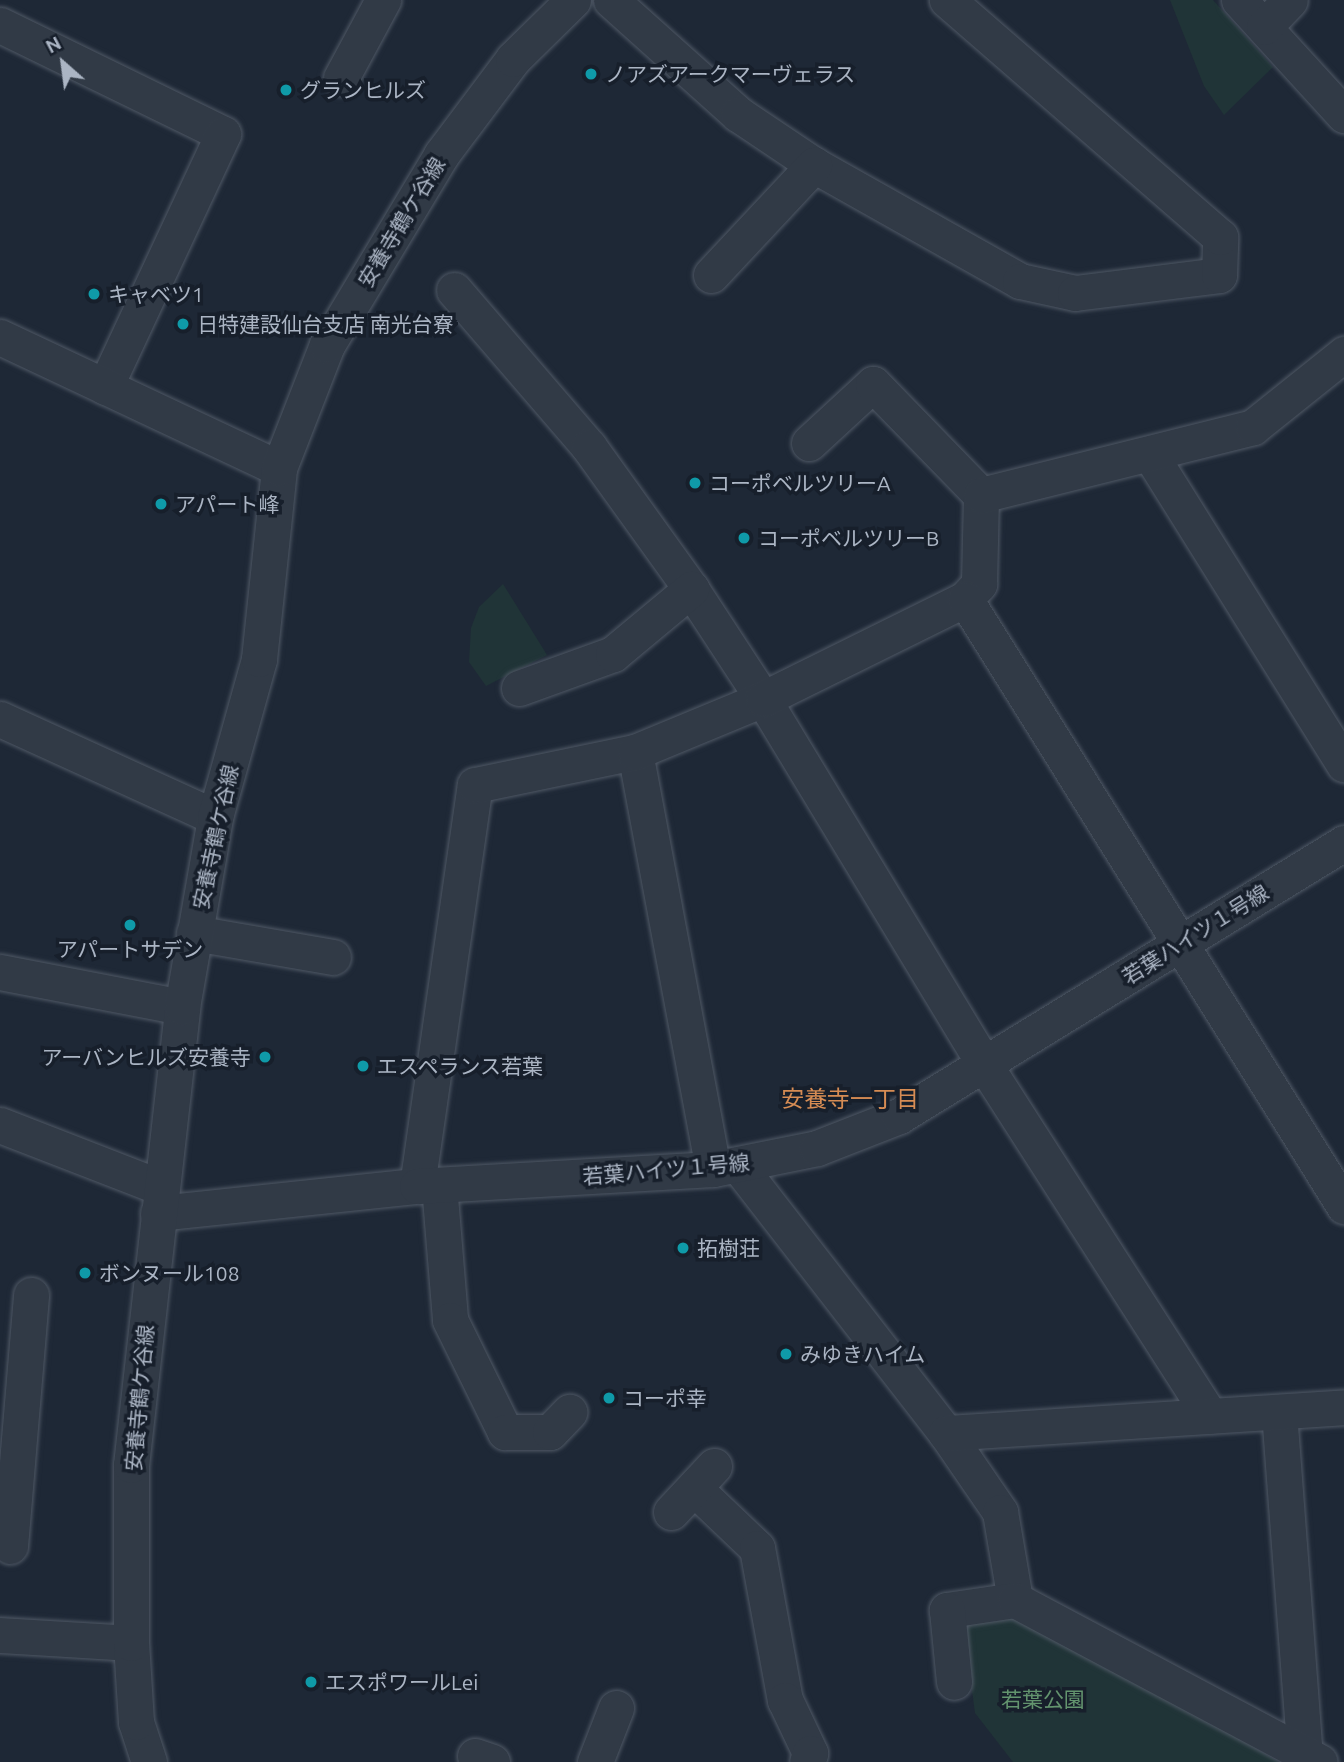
<!DOCTYPE html>
<meta charset="utf-8">
<style>
body{margin:0}
#map{position:relative;width:1344px;height:1762px;overflow:hidden;background:#1e2836;font-family:Ubuntu,"Noto Sans JP",sans-serif}
div>[style]{position:absolute}
[style*='--x']{left:calc(var(--x)*1px);top:calc(var(--y)*1px);width:calc(var(--w)*1px);rotate:calc(var(--a)*1deg)}
.green>*{inset:0;background:#203437}
.roads{filter:drop-shadow(0 0 2px #4f5865) drop-shadow(0 0 2px #4f5865)}
.minor>*{height:35px;margin:-17.5px;padding:0 17.5px;transform-origin:17.5px;border-radius:17.5px;background:#313a46}
.dots>*{width:19px;height:19px;translate:-50% -50%;box-sizing:border-box;border:4px solid #171f2b;border-radius:50%}
span{translate:-50% -50%;white-space:nowrap;text-align:center;line-height:1.15;-webkit-text-stroke:7px #171f2b;paint-order:stroke}
.poi-label{font-size:21px;color:#abb5c4}
.left{translate:0 -50%;text-align:left}
.right{translate:-100% -50%;text-align:right}
.street-label{font-size:21px;color:#abb5c4}
.park-label{font-size:21px;color:#63946e}
.neighbourhood-label{font-size:23px;color:#d68c54}
.north{position:absolute;left:28px;top:28px;width:70px;height:70px;-webkit-text-stroke:5px #171f2b;paint-order:stroke;rotate:332deg;font-size:19px;font-weight:700;line-height:28px;text-align:center;color:#abb5c4}
.north::after{content:'';display:block;margin:auto;width:24px;height:32px;background:#abb5c4;clip-path:polygon(50% 0,100% 100%,50% 72%,0 100%)}
</style>
<div id="map">
<div class="green">
<i style="clip-path:polygon(1170px 0,1213px 0,1273px 67px,1224px 115px,1204px 86px)"></i>
<i style="clip-path:polygon(503px 584px,547px 655px,486px 686px,469px 662px,471px 628px,479px 607px)"></i>
<i style="clip-path:polygon(1021px 1613px,1279px 1762px,1013px 1762px,975px 1713px,963px 1623px)"></i>
</div>
<div class="roads">
<div class="minor">
<i style="--x:611;--y:0;--w:171;--a:41.9"></i>
<i style="--x:738;--y:114;--w:92;--a:33.9"></i>
<i style="--x:814;--y:165;--w:236;--a:29.4"></i>
<i style="--x:1020;--y:281;--w:56;--a:12.3"></i>
<i style="--x:1075;--y:293;--w:145;--a:-7.1"></i>
<i style="--x:1219;--y:275;--w:38;--a:-88"></i>
<i style="--x:1220;--y:237;--w:362;--a:-139"></i>
<i style="--x:1239;--y:0;--w:156;--a:47.6"></i>
<i style="--x:0;--y:25;--w:248;--a:26"></i>
<i style="--x:223;--y:134;--w:279;--a:115"></i>
<i style="--x:1264;--y:27;--w:37;--a:-46"></i>
<i style="--x:341;--y:78;--w:89;--a:-61.7"></i>
<i style="--x:711;--y:275;--w:151;--a:-46.9"></i>
<i style="--x:454;--y:290;--w:207;--a:49.3"></i>
<i style="--x:589;--y:447;--w:175;--a:54.3"></i>
<i style="--x:691;--y:589;--w:131;--a:56.8"></i>
<i style="--x:763;--y:699;--w:427;--a:58.8"></i>
<i style="--x:984;--y:1064;--w:418;--a:57.3"></i>
<i style="--x:0;--y:337;--w:308;--a:25.2"></i>
<i style="--x:809;--y:443;--w:87;--a:-42.7"></i>
<i style="--x:873;--y:384;--w:155;--a:45.8"></i>
<i style="--x:1150;--y:454;--w:366;--a:58"></i>
<i style="--x:965;--y:599;--w:21;--a:-47"></i>
<i style="--x:979;--y:584;--w:89;--a:-88.7"></i>
<i style="--x:981;--y:495;--w:280;--a:-14"></i>
<i style="--x:1253;--y:427;--w:117;--a:-38.7"></i>
<i style="--x:519;--y:688;--w:100;--a:-19.9"></i>
<i style="--x:613;--y:654;--w:102;--a:-39.8"></i>
<i style="--x:0;--y:719;--w:236;--a:24.5"></i>
<i style="--x:635;--y:752;--w:424;--a:79.4"></i>
<i style="--x:194;--y:933;--w:141;--a:9.8"></i>
<i style="--x:0;--y:972;--w:185;--a:10.9"></i>
<i style="--x:0;--y:1125;--w:172;--a:21.2"></i>
<i style="--x:738;--y:1165;--w:339;--a:52.2"></i>
<i style="--x:946;--y:1433;--w:96;--a:55.6"></i>
<i style="--x:1000;--y:1512;--w:89;--a:80.3"></i>
<i style="--x:1015;--y:1600;--w:69;--a:171.6"></i>
<i style="--x:947;--y:1610;--w:72;--a:84.4"></i>
<i style="--x:439;--y:1185;--w:135;--a:85.3"></i>
<i style="--x:450;--y:1320;--w:125;--a:63.8"></i>
<i style="--x:505;--y:1432;--w:45;--a:0"></i>
<i style="--x:550;--y:1432;--w:28;--a:-46"></i>
<i style="--x:417;--y:1186;--w:405;--a:-81.8"></i>
<i style="--x:475;--y:785;--w:163;--a:-11.7"></i>
<i style="--x:635;--y:752;--w:139;--a:-22.5"></i>
<i style="--x:763;--y:699;--w:225;--a:-26.3"></i>
<i style="--x:965;--y:599;--w:716;--a:58.02"></i>
<i style="--x:158;--y:1213;--w:260;--a:-6"></i>
<i style="--x:417;--y:1186;--w:296;--a:-3.3"></i>
<i style="--x:713;--y:1169;--w:106;--a:-11.4"></i>
<i style="--x:817;--y:1148;--w:88;--a:-21.3"></i>
<i style="--x:899;--y:1116;--w:522;--a:-31.53"></i>
<i style="--x:1279;--y:1412;--w:343;--a:85.7"></i>
<i style="--x:946;--y:1433;--w:399;--a:-3.7"></i>
<i style="--x:694;--y:1488;--w:87;--a:43.6"></i>
<i style="--x:757;--y:1548;--w:155;--a:79.6"></i>
<i style="--x:785;--y:1700;--w:59;--a:64.7"></i>
<i style="--x:810;--y:1753;--w:9;--a:108"></i>
<i style="--x:671;--y:1512;--w:63;--a:-46.9"></i>
<i style="--x:10;--y:1546;--w:252;--a:-85.2"></i>
<i style="--x:1015;--y:1600;--w:345;--a:28"></i>
<i style="--x:0;--y:1635;--w:131;--a:3.5"></i>
<i style="--x:475;--y:1756;--w:18;--a:19"></i>
<i style="--x:149;--y:1762;--w:42;--a:-108"></i>
<i style="--x:136;--y:1722;--w:79;--a:-93.6"></i>
<i style="--x:131;--y:1643;--w:178;--a:-90"></i>
<i style="--x:131;--y:1465;--w:461;--a:-83.6"></i>
<i style="--x:182;--y:1007;--w:193;--a:-80.1"></i>
<i style="--x:215;--y:817;--w:164;--a:-74.4"></i>
<i style="--x:259;--y:659;--w:192;--a:-84"></i>
<i style="--x:279;--y:468;--w:132;--a:-68.7"></i>
<i style="--x:327;--y:345;--w:222;--a:-59"></i>
<i style="--x:441;--y:155;--w:120;--a:-53.1"></i>
<i style="--x:513;--y:59;--w:84;--a:-44.5"></i>
<i style="--x:595;--y:1762;--w:58;--a:-68.7"></i>
</div>
</div>
<div class="dots">
<i style="left:591px;top:74px;background:#0f9aa8"></i>
<i style="left:286px;top:90px;background:#0f9aa8"></i>
<i style="left:94px;top:294px;background:#0f9aa8"></i>
<i style="left:183px;top:324px;background:#0f9aa8"></i>
<i style="left:695px;top:483px;background:#0f9aa8"></i>
<i style="left:161px;top:504px;background:#0f9aa8"></i>
<i style="left:744px;top:538px;background:#0f9aa8"></i>
<i style="left:130px;top:925px;background:#0f9aa8"></i>
<i style="left:265px;top:1057px;background:#0f9aa8"></i>
<i style="left:363px;top:1066px;background:#0f9aa8"></i>
<i style="left:683px;top:1248px;background:#0f9aa8"></i>
<i style="left:85px;top:1273px;background:#0f9aa8"></i>
<i style="left:786px;top:1354px;background:#0f9aa8"></i>
<i style="left:609px;top:1398px;background:#0f9aa8"></i>
<i style="left:311px;top:1682px;background:#0f9aa8"></i>
</div>
<div class="poi-label">
<span class="left" style="left:605px;top:74px">ノアズアークマーヴェラス</span>
<span class="left" style="left:300px;top:90px">グランヒルズ</span>
<span class="left" style="left:108px;top:294px">キャベツ1</span>
<span class="left" style="left:197px;top:324px">日特建設仙台支店 南光台寮</span>
<span class="left" style="left:709px;top:483px">コーポベルツリーA</span>
<span class="left" style="left:175px;top:504px">アパート峰</span>
<span class="left" style="left:758px;top:538px">コーポベルツリーB</span>
<span style="left:130px;top:949px">アパートサデン</span>
<span class="right" style="left:251px;top:1057px">アーバンヒルズ安養寺</span>
<span class="left" style="left:377px;top:1066px">エスペランス若葉</span>
<span class="left" style="left:697px;top:1248px">拓樹荘</span>
<span class="left" style="left:99px;top:1273px">ボンヌール108</span>
<span class="left" style="left:800px;top:1354px">みゆきハイム</span>
<span class="left" style="left:623px;top:1398px">コーポ幸</span>
<span class="left" style="left:325px;top:1682px">エスポワールLei</span>
</div>
<div class="street-label">
<span style="left:401px;top:222px;rotate:-59deg">安養寺鶴ケ谷線</span>
<span style="left:215px;top:837px;rotate:-78deg">安養寺鶴ケ谷線</span>
<span style="left:1195px;top:934px;rotate:-32deg">若葉ハイツ１号線</span>
<span style="left:666px;top:1169px;rotate:-5deg">若葉ハイツ１号線</span>
<span style="left:139px;top:1398px;rotate:-85deg">安養寺鶴ケ谷線</span>
</div>
<div class="park-label">
<span style="left:1043px;top:1699px">若葉公園</span>
</div>
<div class="neighbourhood-label">
<span style="left:850px;top:1099px">安養寺一丁目</span>
</div>
<div class="north">N</div>
</div>
